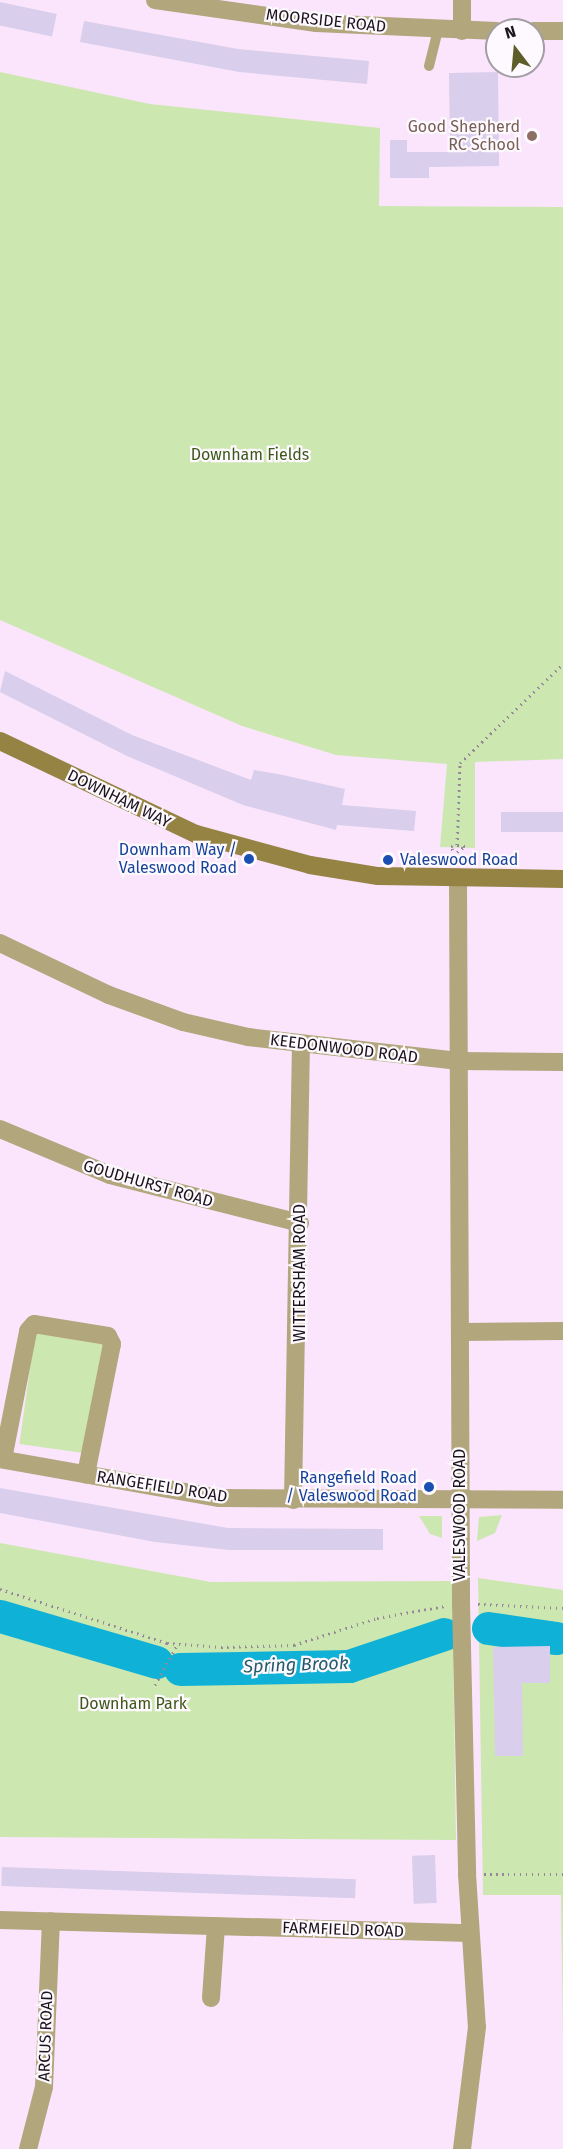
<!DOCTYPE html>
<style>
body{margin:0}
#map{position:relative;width:563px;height:2149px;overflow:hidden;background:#fbe5fd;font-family:"Fira Sans",sans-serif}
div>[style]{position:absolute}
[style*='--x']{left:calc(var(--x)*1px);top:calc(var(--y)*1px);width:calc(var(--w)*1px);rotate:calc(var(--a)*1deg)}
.green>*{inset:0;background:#cde7b0;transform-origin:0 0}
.river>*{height:33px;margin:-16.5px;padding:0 16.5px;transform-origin:16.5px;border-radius:16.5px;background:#0fb1d6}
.building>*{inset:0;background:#d9ceeb;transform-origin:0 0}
.path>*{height:3px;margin-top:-1.5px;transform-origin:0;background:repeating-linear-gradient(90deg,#978899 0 1.5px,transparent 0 6px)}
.lane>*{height:10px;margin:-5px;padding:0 5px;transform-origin:5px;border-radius:5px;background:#b2a67d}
.street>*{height:18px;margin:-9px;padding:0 9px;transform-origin:9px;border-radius:9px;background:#b2a67d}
.secondary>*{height:18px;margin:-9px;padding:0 9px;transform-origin:9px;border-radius:9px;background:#958343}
.dots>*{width:16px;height:16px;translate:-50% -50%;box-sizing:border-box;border:3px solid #fdf9fe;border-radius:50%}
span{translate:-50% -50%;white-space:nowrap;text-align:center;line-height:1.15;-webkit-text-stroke:4.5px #fdf9fe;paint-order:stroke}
.street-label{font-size:16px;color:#1b141c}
.education-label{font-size:16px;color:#785e54}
.right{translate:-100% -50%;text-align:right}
.park-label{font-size:16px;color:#3d5718}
.transit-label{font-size:16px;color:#164399}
.left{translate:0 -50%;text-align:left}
.water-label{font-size:18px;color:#235a6a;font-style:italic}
.north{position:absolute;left:485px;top:18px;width:60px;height:60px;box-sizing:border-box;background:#fdf9fe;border:2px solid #a39da4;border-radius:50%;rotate:344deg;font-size:16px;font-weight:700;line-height:24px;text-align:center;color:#1b141c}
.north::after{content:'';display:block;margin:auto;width:21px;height:27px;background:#5e5d2a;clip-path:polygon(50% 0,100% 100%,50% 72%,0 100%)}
</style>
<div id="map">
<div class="green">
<i style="clip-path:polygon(0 72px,150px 104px,380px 128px,379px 206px,563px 207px,563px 759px,475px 762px,475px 848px,440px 847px,447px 764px,336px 755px,242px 726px,0 620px)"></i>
<i style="left:35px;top:1333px;width:70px;height:112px;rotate:8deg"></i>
<i style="clip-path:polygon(502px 1515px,495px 1533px,477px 1541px,479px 1517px)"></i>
<i style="clip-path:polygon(419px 1516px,442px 1516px,442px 1538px,430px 1534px)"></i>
<i style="clip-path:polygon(0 1543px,211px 1582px,452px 1581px,456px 1840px,0 1837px)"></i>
<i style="clip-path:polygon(478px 1578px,563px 1590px,563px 2039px,561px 1895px,483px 1895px)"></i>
</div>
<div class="river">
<i style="--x:0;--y:1616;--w:163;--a:16.4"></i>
<i style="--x:488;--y:1628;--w:69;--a:8.4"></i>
<i style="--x:180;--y:1669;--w:169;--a:-1"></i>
<i style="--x:349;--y:1666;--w:100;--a:-18.6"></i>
</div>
<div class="building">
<i style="left:0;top:2px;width:58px;height:23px;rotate:12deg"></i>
<i style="clip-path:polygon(84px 21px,238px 49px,369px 61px,367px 84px,239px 72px,80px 42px)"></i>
<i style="clip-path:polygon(498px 72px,499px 166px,429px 167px,429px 178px,390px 178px,390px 140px,407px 140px,407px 152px,450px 152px,449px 73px)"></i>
<i style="clip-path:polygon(5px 671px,132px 735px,251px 780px,254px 770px,283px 775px,345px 789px,342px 805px,416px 811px,414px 831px,337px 825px,336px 830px,243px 805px,127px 756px,0 692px)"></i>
<i style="left:563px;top:812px;width:20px;height:62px;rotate:90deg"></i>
<i style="clip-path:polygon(0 1488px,228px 1528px,383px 1529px,383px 1550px,229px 1550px,155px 1542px,0 1513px)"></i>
<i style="clip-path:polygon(550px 1646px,550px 1683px,522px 1683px,523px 1756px,495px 1756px,493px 1647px)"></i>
<i style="left:435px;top:1855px;width:48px;height:23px;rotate:88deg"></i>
<i style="left:2px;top:1867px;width:354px;height:19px;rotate:2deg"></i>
</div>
<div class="path">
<i style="--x:457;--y:852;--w:10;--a:-37"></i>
<i style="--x:465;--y:846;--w:8;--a:-173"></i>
<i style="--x:457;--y:845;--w:24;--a:-88"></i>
<i style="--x:457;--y:861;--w:16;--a:-112"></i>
<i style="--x:451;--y:846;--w:6;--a:-9"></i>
<i style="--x:457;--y:845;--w:82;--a:-87.9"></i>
<i style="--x:460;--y:763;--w:143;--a:-43.9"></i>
<i style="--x:0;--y:1589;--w:176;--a:17.9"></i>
<i style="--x:167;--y:1643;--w:54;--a:4.2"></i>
<i style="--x:221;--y:1647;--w:73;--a:-1.6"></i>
<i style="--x:294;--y:1645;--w:87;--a:-18"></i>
<i style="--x:377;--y:1618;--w:69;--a:-10"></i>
<i style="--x:478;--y:1604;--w:85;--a:2.7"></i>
<i style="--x:155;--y:1685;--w:46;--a:-61.2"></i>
<i style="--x:484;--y:1874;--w:79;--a:0"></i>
</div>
<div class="lane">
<i style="--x:429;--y:66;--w:36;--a:-76"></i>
</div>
<div class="street">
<i style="--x:155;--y:0;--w:163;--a:8.1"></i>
<i style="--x:316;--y:23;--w:181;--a:2.5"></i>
<i style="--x:462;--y:31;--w:31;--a:-90"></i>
<i style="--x:533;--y:31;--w:30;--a:0"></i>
<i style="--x:458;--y:879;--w:724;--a:89.76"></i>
<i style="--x:461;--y:1603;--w:271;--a:88.7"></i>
<i style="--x:467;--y:1874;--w:153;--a:86.3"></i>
<i style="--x:477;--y:2027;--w:123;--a:97"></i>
<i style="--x:0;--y:943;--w:121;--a:25.5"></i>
<i style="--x:109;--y:995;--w:79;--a:20"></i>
<i style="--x:183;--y:1022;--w:67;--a:13"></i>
<i style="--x:248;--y:1037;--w:212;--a:6.5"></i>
<i style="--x:459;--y:1061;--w:104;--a:0.6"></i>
<i style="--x:0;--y:1129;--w:119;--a:22.7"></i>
<i style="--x:110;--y:1175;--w:196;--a:14.2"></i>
<i style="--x:460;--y:1332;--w:103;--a:-0.6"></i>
<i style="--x:0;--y:1459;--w:223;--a:10.1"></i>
<i style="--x:220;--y:1498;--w:343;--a:0.3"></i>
<i style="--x:3;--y:1459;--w:130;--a:-78.9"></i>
<i style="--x:28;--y:1331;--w:9;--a:-49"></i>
<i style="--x:34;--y:1324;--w:75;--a:9.2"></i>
<i style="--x:108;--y:1336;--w:9;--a:63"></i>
<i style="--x:112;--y:1344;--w:133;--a:101.3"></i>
<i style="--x:293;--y:1500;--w:453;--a:-89"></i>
<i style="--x:0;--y:1920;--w:470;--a:1.6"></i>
<i style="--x:211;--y:1998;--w:72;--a:-86"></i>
<i style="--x:28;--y:2149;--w:64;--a:-75.5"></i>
<i style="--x:44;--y:2087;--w:166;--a:-87.6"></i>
</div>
<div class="secondary">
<i style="--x:0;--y:741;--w:217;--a:25.4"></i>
<i style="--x:196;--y:834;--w:118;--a:15.2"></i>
<i style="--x:310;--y:865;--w:69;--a:9.2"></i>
<i style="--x:378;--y:876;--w:185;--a:0.9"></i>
</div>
<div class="dots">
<i style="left:532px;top:136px;background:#8d6e63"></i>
<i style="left:249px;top:859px;background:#1a4fb4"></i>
<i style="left:388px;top:860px;background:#1a4fb4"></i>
<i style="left:429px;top:1487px;background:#1a4fb4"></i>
</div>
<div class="street-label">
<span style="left:326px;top:21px;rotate:6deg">MOORSIDE ROAD</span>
<span style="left:119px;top:799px;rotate:26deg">DOWNHAM WAY</span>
<span style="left:344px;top:1049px;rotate:7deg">KEEDONWOOD ROAD</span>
<span style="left:148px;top:1184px;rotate:16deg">GOUDHURST ROAD</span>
<span style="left:300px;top:1273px;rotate:-90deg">WITTERSHAM ROAD</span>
<span style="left:162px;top:1487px;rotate:9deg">RANGEFIELD ROAD</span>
<span style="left:460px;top:1515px;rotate:-90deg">VALESWOOD ROAD</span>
<span style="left:343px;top:1930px;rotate:2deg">FARMFIELD ROAD</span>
<span style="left:46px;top:2036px;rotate:-88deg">ARCUS ROAD</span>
</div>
<div class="education-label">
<span class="right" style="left:520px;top:136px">Good Shepherd<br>RC School</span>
</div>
<div class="park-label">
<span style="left:250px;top:455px">Downham Fields</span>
<span style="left:133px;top:1704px">Downham Park</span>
</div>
<div class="transit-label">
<span class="right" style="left:237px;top:859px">Downham Way /<br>Valeswood Road</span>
<span class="left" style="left:400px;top:860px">Valeswood Road</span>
<span class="right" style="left:417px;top:1487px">Rangefield Road<br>/ Valeswood Road</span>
</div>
<div class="water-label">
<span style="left:296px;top:1665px;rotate:-2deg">Spring Brook</span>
</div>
<div class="north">N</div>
</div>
